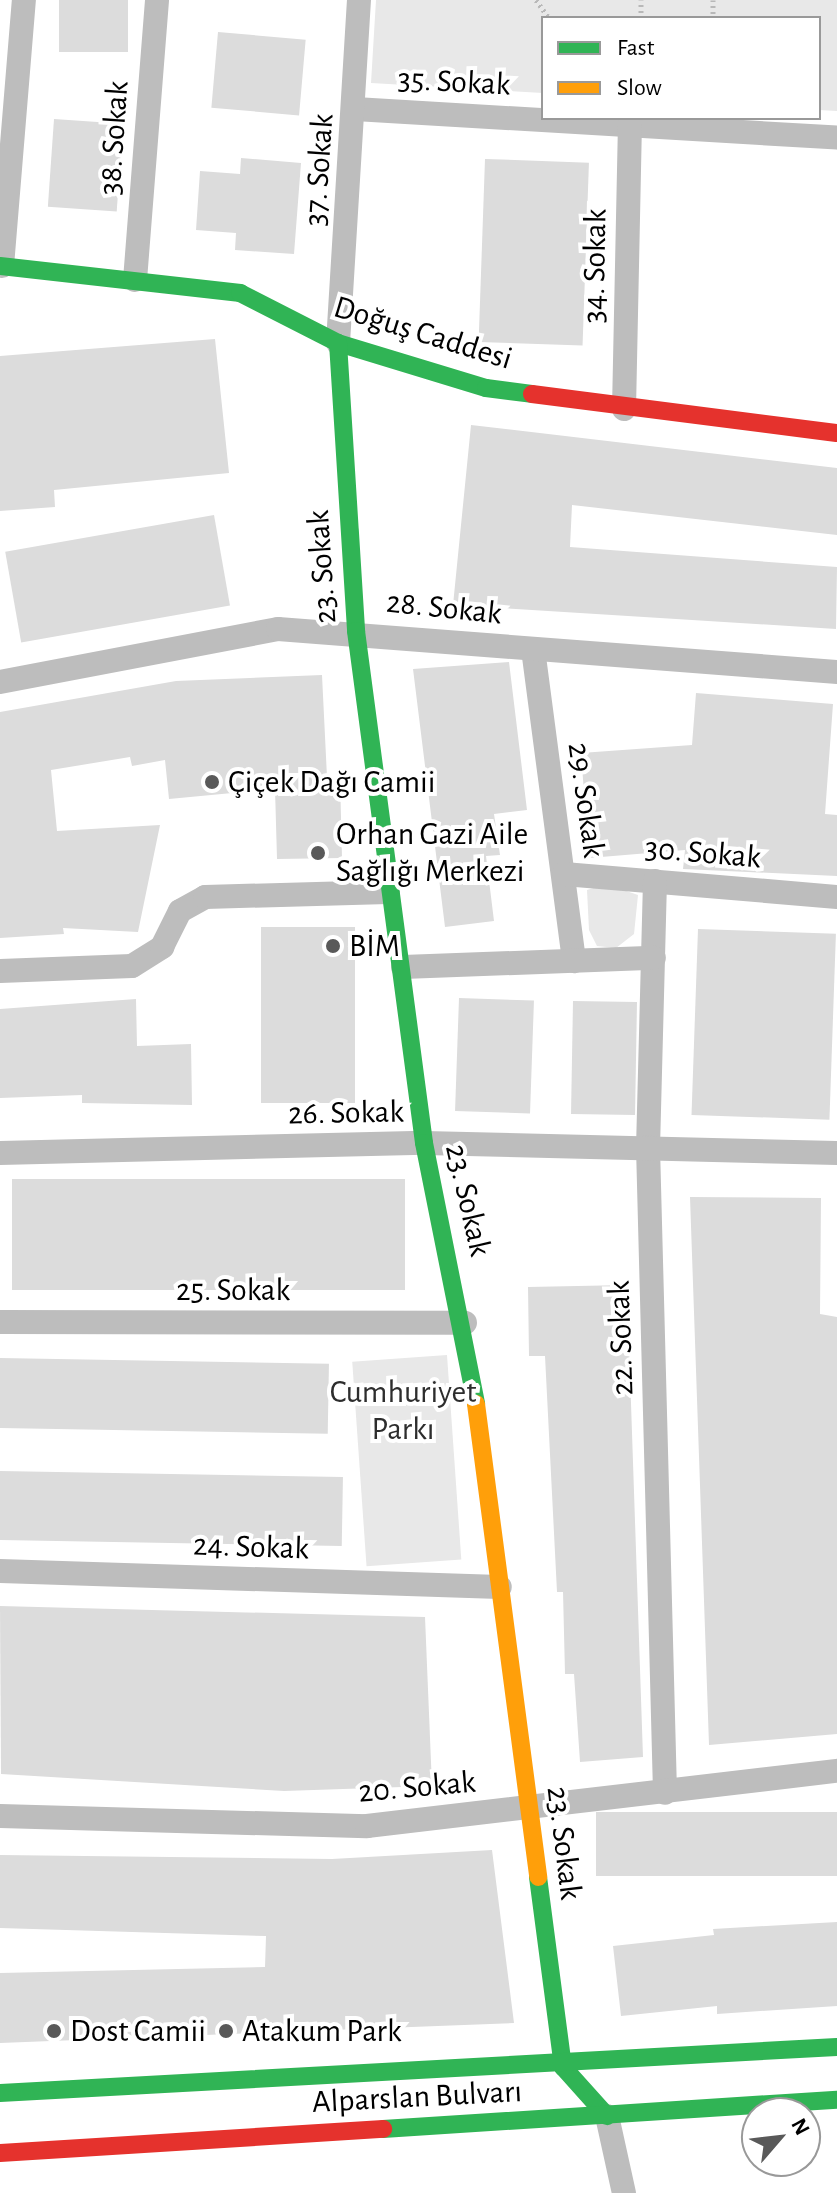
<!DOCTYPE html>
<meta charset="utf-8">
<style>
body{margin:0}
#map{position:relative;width:837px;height:2193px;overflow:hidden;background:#fff;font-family:"Alegreya Sans",sans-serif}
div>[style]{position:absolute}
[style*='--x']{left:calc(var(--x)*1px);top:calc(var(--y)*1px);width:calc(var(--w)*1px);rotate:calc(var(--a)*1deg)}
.green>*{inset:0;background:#e8e8e8;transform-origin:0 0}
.building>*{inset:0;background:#dcdcdc;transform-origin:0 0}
.path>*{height:5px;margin-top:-2.5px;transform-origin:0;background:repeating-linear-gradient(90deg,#b8b8b8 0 2px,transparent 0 6px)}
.street>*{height:24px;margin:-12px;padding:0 12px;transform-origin:12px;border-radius:12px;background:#bdbdbd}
.fast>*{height:18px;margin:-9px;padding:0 9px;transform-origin:9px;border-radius:9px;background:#30b455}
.slow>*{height:18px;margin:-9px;padding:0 9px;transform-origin:9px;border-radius:9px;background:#ff9f0a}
.jam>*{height:18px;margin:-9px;padding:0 9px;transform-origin:9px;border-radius:9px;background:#e5322d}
.dots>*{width:22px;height:22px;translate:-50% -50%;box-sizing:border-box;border:4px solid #fff;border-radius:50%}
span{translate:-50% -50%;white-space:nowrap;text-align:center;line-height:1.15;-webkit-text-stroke:8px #fff;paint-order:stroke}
.street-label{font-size:32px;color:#000}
.poi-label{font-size:32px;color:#000}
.left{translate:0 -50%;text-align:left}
.park-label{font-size:32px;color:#2d2d2d}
.legend{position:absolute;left:541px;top:16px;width:280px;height:104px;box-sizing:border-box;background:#fff;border:2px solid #999;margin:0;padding:10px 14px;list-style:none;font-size:24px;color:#000}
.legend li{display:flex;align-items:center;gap:16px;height:40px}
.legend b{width:40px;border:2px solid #999}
.north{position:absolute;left:741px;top:2097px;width:80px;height:80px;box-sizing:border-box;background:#fff;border:2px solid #999;border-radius:50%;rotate:62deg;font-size:22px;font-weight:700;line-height:32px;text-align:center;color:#000}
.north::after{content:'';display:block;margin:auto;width:28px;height:36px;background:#595959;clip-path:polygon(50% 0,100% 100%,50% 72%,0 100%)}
</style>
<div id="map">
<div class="green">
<i style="clip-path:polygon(376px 0,837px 0,837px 111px,819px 110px,819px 18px,543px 18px,543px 93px,371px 83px)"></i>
<i style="clip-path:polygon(606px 884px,638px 895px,634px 934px,616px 948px,597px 946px,589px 930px,587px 890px)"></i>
<i style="left:447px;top:1355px;width:205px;height:95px;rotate:86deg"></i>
</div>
<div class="building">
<i style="left:59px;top:0;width:69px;height:52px"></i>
<i style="left:218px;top:32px;width:88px;height:76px;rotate:5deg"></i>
<i style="left:54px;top:119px;width:69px;height:88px;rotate:4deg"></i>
<i style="clip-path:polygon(241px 158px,301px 163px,294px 254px,235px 250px,236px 233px,196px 230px,200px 171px,240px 174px)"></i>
<i style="left:485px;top:159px;width:104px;height:183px;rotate:2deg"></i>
<i style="clip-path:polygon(215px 339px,229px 473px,54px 490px,55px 507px,0 511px,0 356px)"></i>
<i style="clip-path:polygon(471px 425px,837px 468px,837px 535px,572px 505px,570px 547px,837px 567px,836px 629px,453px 605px)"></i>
<i style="left:214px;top:515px;width:92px;height:212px;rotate:80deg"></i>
<i style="clip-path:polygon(509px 662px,527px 810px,494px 814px,500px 855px,486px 856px,494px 921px,445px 927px,413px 669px)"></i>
<i style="clip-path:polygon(322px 675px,327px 777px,340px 777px,342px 858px,277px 859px,275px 789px,169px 799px,165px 760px,132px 766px,130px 757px,51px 770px,57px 831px,160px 825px,138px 932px,63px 928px,64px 934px,0 938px,0 712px,176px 681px)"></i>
<i style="clip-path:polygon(696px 693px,833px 704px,825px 814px,837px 815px,837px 876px,683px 869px,685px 850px,589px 858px,581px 753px,692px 745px)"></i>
<i style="left:261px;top:927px;width:94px;height:176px"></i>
<i style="left:698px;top:929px;width:138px;height:186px;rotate:2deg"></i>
<i style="left:459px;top:998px;width:75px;height:113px;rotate:2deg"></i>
<i style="clip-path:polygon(136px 999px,137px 1046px,191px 1044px,192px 1105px,82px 1103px,82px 1095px,0 1098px,0 1009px)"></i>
<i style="left:573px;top:1001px;width:64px;height:113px;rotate:1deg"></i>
<i style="left:12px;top:1179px;width:393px;height:111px"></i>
<i style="clip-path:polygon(690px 1197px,821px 1198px,820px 1314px,837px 1317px,837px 1734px,709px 1745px)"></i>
<i style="clip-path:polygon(627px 1285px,643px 1757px,580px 1762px,574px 1674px,565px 1674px,563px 1592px,557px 1592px,545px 1356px,529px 1356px,528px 1287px)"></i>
<i style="left:0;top:1358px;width:329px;height:70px;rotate:1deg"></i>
<i style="left:0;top:1471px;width:343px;height:69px;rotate:1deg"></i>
<i style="clip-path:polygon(0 1606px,425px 1617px,432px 1786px,284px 1791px,1px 1774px)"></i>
<i style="left:837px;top:1812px;width:64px;height:241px;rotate:90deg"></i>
<i style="clip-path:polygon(492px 1850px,514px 2023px,0 2043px,0 1973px,265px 1967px,266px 1936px,0 1928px,0 1855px,332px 1859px)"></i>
<i style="clip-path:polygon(837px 1922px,837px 2006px,717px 2014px,717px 2006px,621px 2016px,613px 1946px,714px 1935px,713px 1929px)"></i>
</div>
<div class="path">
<i style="--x:536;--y:0;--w:22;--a:54"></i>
<i style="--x:713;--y:0;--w:18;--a:90"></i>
<i style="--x:641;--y:18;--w:18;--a:-90"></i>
</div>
<div class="street">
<i style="--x:355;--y:109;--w:483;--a:3.4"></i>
<i style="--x:2;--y:266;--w:267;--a:-85.3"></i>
<i style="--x:135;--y:280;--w:281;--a:-85.5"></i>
<i style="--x:338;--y:343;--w:344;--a:-86.5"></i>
<i style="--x:624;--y:409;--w:285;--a:-88.8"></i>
<i style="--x:533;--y:649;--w:315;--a:82.5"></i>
<i style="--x:0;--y:682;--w:283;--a:-10.8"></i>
<i style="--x:278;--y:629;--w:561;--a:4.4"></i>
<i style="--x:564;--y:874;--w:274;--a:4.8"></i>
<i style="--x:655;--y:881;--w:266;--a:91.5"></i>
<i style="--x:648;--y:1147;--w:646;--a:88.49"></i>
<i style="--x:403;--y:967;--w:251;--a:-2.1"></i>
<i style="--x:0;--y:971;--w:132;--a:-2.2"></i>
<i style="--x:132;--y:966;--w:36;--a:-32"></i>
<i style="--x:162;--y:947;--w:40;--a:-63.4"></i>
<i style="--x:180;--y:911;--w:29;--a:-29"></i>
<i style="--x:205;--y:897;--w:183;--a:-1.6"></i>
<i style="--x:0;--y:1153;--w:424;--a:-1.4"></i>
<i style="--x:424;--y:1143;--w:413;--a:1.4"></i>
<i style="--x:0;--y:1322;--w:465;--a:0.1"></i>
<i style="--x:0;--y:1571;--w:500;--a:1.83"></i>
<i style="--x:0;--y:1816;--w:367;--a:1.6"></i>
<i style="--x:367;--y:1826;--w:473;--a:-6.7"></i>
<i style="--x:607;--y:2116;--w:79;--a:77.6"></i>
</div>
<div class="fast">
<i style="--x:0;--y:266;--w:242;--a:6.4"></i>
<i style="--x:240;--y:293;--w:110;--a:27"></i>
<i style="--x:338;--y:343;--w:155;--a:16.9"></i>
<i style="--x:486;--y:388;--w:46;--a:7.4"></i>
<i style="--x:338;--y:343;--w:289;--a:86.4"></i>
<i style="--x:356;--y:631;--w:516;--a:82.43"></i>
<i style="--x:424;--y:1143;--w:266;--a:78.7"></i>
<i style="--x:538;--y:1877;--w:192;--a:82.5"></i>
<i style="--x:563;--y:2067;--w:66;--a:48.1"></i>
<i style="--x:0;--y:2093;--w:838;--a:-3.15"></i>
<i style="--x:383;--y:2129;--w:455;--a:-3.7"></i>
</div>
<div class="slow">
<i style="--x:476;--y:1404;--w:477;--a:82.5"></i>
</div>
<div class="jam">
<i style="--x:532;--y:394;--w:307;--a:7.3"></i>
<i style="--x:0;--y:2153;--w:384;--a:-3.6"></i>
</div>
<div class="dots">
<i style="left:212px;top:782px;background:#595959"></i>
<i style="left:318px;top:853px;background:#595959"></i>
<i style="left:333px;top:946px;background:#595959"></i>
<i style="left:54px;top:2031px;background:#595959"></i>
<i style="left:226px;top:2031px;background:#595959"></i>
</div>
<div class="street-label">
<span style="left:454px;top:82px;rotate:3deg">35. Sokak</span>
<span style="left:114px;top:138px;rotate:-86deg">38. Sokak</span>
<span style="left:319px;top:170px;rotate:-86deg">37. Sokak</span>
<span style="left:595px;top:266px;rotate:-89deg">34. Sokak</span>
<span style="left:423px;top:333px;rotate:17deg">Doğuş Caddesi</span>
<span style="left:322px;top:567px;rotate:-94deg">23. Sokak</span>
<span style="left:444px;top:608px;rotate:6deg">28. Sokak</span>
<span style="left:586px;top:800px;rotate:82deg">29. Sokak</span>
<span style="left:703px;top:853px;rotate:5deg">30. Sokak</span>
<span style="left:346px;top:1113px;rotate:-1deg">26. Sokak</span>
<span style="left:468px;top:1200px;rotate:77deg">23. Sokak</span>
<span style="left:233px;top:1290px">25. Sokak</span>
<span style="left:621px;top:1338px;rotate:-92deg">22. Sokak</span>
<span style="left:251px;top:1547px;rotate:2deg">24. Sokak</span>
<span style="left:417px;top:1787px;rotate:-5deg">20. Sokak</span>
<span style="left:564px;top:1843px;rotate:83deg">23. Sokak</span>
<span style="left:417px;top:2097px;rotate:-3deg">Alparslan Bulvarı</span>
</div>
<div class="poi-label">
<span class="left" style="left:228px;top:782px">Çiçek Dağı Camii</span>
<span class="left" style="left:336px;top:853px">Orhan Gazi Aile<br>Sağlığı Merkezi</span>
<span class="left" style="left:349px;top:946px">BİM</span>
<span class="left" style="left:70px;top:2031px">Dost Camii</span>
<span class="left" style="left:242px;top:2031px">Atakum Park</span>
</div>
<div class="park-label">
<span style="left:403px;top:1411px">Cumhuriyet<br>Parkı</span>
</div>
<ul class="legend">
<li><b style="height:10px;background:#30b455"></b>Fast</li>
<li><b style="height:10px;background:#ff9f0a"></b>Slow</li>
</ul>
<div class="north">N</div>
</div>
